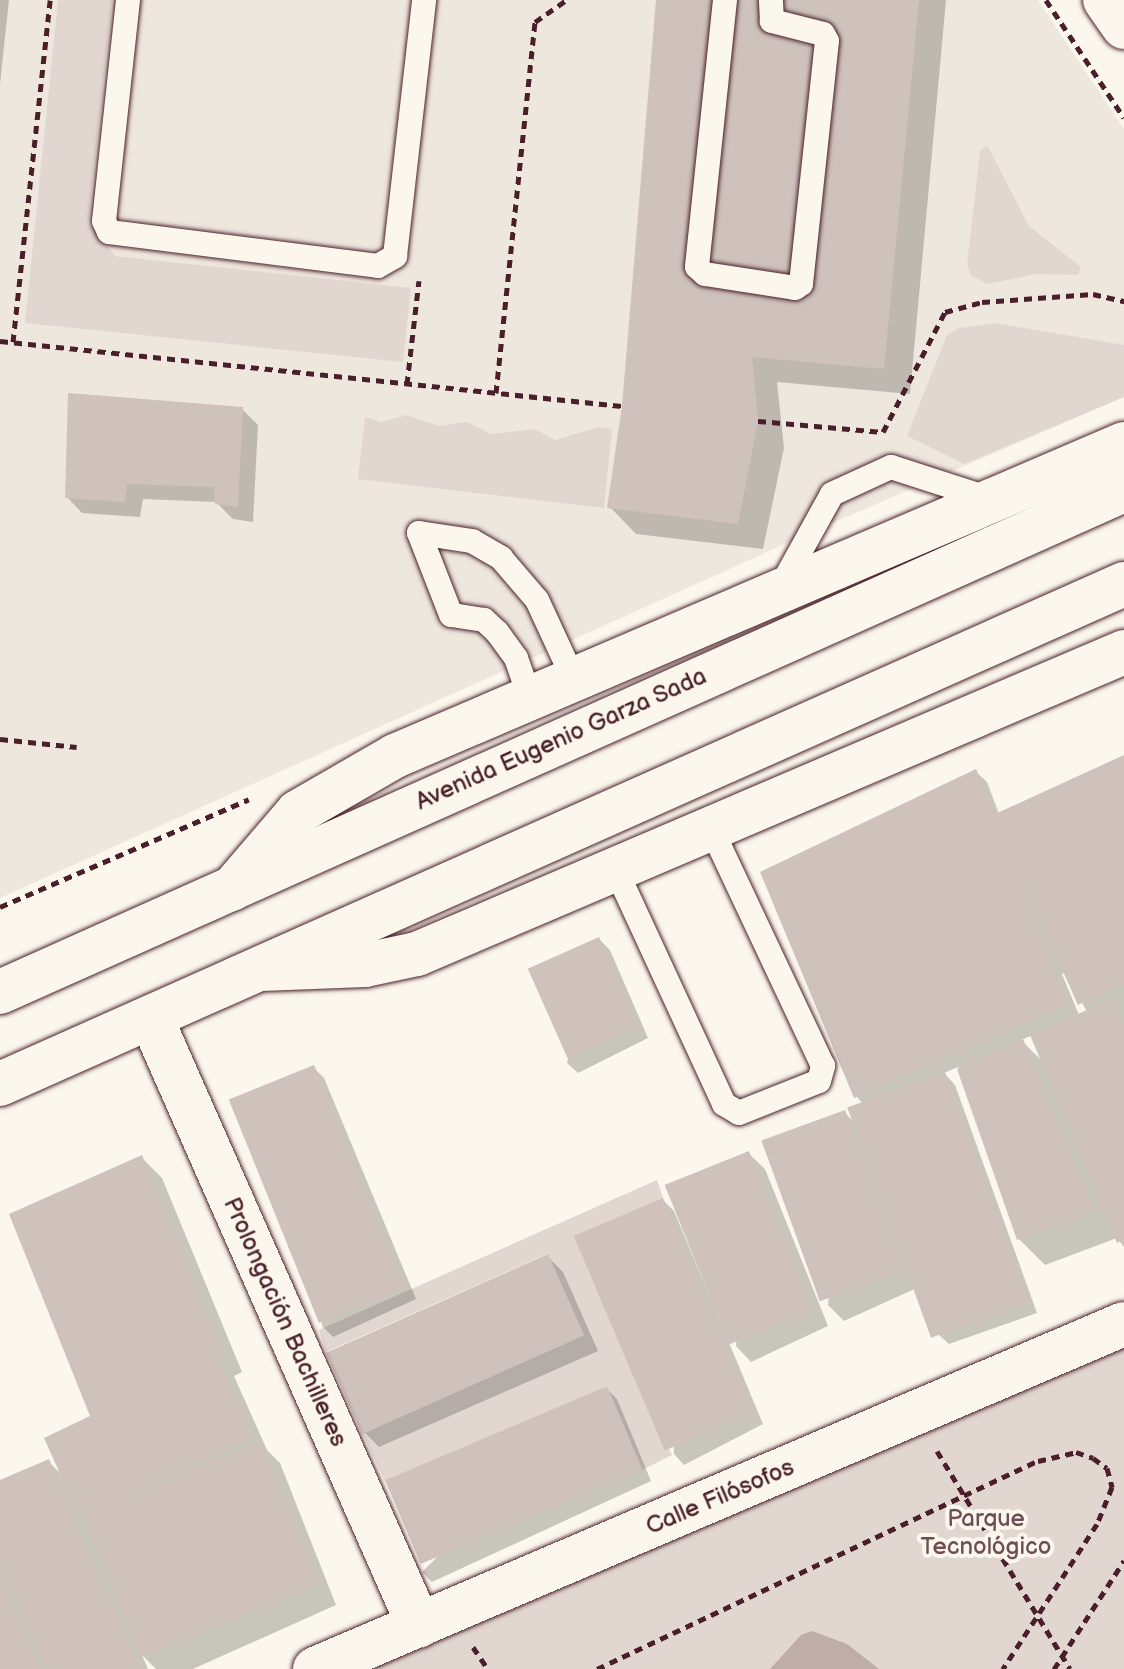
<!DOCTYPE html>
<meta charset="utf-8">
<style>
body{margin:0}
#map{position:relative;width:1124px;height:1669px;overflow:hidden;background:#fbf7ec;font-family:"Balsamiq Sans",sans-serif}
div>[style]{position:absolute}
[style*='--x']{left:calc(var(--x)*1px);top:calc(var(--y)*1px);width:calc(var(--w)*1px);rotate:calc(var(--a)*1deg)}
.built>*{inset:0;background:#eee7de}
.green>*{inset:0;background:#e2d7d0}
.water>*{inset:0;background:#bfadaa}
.shadow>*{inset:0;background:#0003}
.building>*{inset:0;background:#cfc2bc;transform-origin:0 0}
.path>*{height:5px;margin-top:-2.5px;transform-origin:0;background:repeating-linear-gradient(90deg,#4a1f2b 0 8px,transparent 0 14px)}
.roads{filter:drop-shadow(0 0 2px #4a1f2b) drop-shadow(0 0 2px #4a1f2b)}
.service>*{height:24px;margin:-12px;padding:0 12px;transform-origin:12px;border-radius:12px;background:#fbf7ec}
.minor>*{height:44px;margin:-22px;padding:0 22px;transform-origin:22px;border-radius:22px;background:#fbf7ec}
.tertiary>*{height:44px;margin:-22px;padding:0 22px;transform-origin:22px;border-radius:22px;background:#fbf7ec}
.trunk>*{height:44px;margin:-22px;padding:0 22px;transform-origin:22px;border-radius:22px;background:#fbf7ec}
span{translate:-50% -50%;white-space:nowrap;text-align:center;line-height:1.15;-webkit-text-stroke:8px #fbf7ec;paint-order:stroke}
.street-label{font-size:24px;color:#4a1f2b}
.park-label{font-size:24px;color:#704d54}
</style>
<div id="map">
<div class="built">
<i style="clip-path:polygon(0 0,1038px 0,1124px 129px,1124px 397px,807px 534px,0 898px)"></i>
</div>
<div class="green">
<i style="clip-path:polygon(58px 0,112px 0,88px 223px,115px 256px,411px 288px,403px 362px,25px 323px)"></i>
<i style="clip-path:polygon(987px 145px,1029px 226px,1081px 267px,1078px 275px,1036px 274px,987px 284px,971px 275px,967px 265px,980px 151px)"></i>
<i style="clip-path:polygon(995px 323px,1124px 345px,1124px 397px,964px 464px,907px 436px,947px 335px,959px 328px)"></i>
<i style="clip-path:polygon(406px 415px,439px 426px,467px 422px,491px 434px,535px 429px,555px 440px,598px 427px,612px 429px,604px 508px,358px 479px,365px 417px,382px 422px)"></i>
<i style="clip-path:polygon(657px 1180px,663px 1198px,576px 1240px,672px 1455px,642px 1470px,607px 1386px,385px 1481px,362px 1433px,584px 1335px,547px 1254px,326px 1352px,319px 1330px)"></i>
<i style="clip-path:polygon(1124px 1328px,1124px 1669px,317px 1669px)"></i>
</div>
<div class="water">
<i style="clip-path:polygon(812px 1631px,847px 1644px,879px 1669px,770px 1669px,801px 1635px)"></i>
</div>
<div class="shadow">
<i style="clip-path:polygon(0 0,9px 0,0 84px)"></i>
<i style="clip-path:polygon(658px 0,946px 0,910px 394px,777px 382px,784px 448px,763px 549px,636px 534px,610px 507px,624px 406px)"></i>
<i style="clip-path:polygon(242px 409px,258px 425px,253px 522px,233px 519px,216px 502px,143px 499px,140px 517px,82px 513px,67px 497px)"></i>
<i style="clip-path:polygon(evenodd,1124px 758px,1124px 1247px,1117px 1238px,1045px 1265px,1019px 1239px,958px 1067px,944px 1073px,955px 1085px,1037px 1313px,949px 1344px,938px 1334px,919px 1287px,844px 1321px,828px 1305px,845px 1113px,856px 1124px,865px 1106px,856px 1096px,976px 772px,987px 782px,999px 814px,1124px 758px,1066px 972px,1087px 1012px,1079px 1015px,1062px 974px,1066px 972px,1124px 758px,1033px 1035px,1044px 1063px,1021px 1040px,1033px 1035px)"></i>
<i style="clip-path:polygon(599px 939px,610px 950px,648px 1038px,578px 1073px,567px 1063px)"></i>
<i style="clip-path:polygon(313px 1067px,324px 1078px,416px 1299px,333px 1337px,322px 1326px)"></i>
<i style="clip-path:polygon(749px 1154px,765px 1169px,828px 1326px,751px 1362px,736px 1346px)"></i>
<i style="clip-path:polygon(142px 1158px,162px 1178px,242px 1372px,234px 1376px,267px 1450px,280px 1463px,336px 1605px,193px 1669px,156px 1669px,142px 1655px,148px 1669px,0 1669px,0 1482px,49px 1462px,63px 1476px,93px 1417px)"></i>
<i style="clip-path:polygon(663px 1200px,674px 1211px,763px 1424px,684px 1465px,674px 1454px)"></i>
<i style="clip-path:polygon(547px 1256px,563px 1272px,598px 1351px,379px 1447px,364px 1432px)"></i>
<i style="clip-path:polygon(607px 1389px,617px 1399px,651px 1481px,432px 1582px,422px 1572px)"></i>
</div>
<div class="building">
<i style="clip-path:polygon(656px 0,919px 0,884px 369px,752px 357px,758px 421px,738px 524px,607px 508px,622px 406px)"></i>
<i style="clip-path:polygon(68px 393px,243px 407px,238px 507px,215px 504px,214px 487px,127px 484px,125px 502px,65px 498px)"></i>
<i style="clip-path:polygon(1124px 755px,1124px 983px,1078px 1005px,1003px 837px,1069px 1004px,854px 1098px,760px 872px,976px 769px,995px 814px)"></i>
<i style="left:599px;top:937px;width:98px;height:78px;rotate:66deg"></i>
<i style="clip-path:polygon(1114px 998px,1124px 1025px,1124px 1240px,1117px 1243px,1030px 1035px)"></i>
<i style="clip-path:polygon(1023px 1039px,1096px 1211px,1017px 1240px,957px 1069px)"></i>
<i style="left:314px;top:1065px;width:241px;height:92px;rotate:68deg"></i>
<i style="left:945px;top:1072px;width:245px;height:104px;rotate:70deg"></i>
<i style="left:845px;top:1110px;width:171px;height:89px;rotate:70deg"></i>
<i style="left:749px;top:1151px;width:172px;height:91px;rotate:68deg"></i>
<i style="clip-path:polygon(142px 1155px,223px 1352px,217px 1355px,254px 1438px,78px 1514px,44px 1438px,90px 1416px,9px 1214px)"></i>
<i style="left:663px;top:1198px;width:233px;height:97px;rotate:67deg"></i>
<i style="left:548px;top:1254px;width:89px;height:243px;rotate:66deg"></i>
<i style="left:607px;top:1386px;width:91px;height:241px;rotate:67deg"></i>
<i style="left:261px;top:1441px;width:155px;height:193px;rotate:68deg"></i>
<i style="clip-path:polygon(49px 1459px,141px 1669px,47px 1669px,0 1562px,0 1480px)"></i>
<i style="clip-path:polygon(0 1572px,41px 1669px,0 1669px)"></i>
</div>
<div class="path">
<i style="--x:1046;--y:0;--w:141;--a:56.5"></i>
<i style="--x:0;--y:341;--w:625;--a:5.97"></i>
<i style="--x:13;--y:342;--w:344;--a:-83.8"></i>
<i style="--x:407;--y:384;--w:104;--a:-83.4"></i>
<i style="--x:496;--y:393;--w:373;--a:-84"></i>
<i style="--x:535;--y:22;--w:38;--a:-35"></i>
<i style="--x:758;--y:421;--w:125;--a:5"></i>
<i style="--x:883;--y:432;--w:135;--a:-62.7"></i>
<i style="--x:945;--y:312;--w:38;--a:-15"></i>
<i style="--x:982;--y:302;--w:111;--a:-4.1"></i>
<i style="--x:1093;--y:294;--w:32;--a:13"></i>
<i style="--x:0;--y:739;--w:77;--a:5.9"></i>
<i style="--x:0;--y:907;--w:271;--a:-23.4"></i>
<i style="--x:937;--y:1451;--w:255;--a:58.6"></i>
<i style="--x:473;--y:1647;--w:27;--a:56"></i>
<i style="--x:597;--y:1669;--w:488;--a:-25.3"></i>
<i style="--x:1038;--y:1461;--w:39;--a:-13"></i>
<i style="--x:1076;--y:1452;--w:18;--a:19"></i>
<i style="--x:1093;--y:1458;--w:17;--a:36"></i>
<i style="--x:1107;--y:1468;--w:20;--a:75"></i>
<i style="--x:1112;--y:1487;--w:40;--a:112"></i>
<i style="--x:1097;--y:1524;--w:173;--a:123"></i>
<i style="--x:1054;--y:1669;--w:129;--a:-57.1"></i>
</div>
<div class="roads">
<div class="service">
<i style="--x:128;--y:0;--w:222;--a:96.2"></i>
<i style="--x:104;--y:221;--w:12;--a:66"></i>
<i style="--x:109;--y:232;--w:271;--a:7.2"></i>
<i style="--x:378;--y:266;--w:20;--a:-30"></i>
<i style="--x:395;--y:256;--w:258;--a:-83.5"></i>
<i style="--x:725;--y:0;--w:268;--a:96"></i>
<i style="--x:697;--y:267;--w:11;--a:41"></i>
<i style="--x:705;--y:274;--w:91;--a:8.8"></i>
<i style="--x:795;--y:288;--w:7;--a:-34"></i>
<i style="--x:801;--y:284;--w:244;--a:-83.9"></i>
<i style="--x:827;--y:41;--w:8;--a:-120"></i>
<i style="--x:823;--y:34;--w:53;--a:-165.7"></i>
<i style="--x:772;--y:21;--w:21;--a:-93"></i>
<i style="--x:780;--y:588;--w:107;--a:-61"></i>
<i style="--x:832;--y:494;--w:65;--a:-24.6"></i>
<i style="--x:891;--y:467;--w:104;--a:17.9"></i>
<i style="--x:530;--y:698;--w:42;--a:-109.3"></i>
<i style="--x:516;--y:658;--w:32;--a:-126"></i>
<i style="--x:497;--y:632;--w:18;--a:-137"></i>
<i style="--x:484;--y:620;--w:33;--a:-171"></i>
<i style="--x:451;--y:615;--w:88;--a:-111.3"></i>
<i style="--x:419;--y:533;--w:54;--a:8.6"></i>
<i style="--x:472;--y:541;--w:34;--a:30"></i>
<i style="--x:501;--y:558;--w:55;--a:49.4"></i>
<i style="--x:537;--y:600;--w:86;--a:65.2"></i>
<i style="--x:615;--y:868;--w:260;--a:65.2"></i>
<i style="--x:724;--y:1104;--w:17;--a:31"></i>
<i style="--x:739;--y:1113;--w:86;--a:-21.8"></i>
<i style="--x:819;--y:1081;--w:16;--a:-75"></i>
<i style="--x:823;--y:1066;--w:263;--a:-115.2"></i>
</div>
<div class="minor">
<i style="--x:151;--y:1018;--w:664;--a:66.21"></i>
<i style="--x:315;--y:1669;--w:879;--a:-23.1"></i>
</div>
<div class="tertiary">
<i style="--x:1105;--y:0;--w:33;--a:55"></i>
<i style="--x:232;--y:889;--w:101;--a:-49.4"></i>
<i style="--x:298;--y:812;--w:112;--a:-30"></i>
<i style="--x:395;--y:756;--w:793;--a:-23.17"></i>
<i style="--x:261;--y:969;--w:104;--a:-2.2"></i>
<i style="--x:365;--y:965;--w:53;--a:-11.9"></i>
<i style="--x:417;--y:954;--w:769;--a:-23.13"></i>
</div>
<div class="trunk">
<i style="--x:0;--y:992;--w:1231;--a:-24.07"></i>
<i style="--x:0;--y:1084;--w:1230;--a:-23.98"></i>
</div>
</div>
<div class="street-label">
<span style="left:561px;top:739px;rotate:-24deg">Avenida Eugenio Garza Sada</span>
<span style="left:285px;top:1322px;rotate:66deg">Prolongación Bachilleres</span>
<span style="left:720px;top:1497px;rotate:-23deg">Calle Filósofos</span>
</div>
<div class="park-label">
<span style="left:986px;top:1533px">Parque<br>Tecnológico</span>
</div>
</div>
